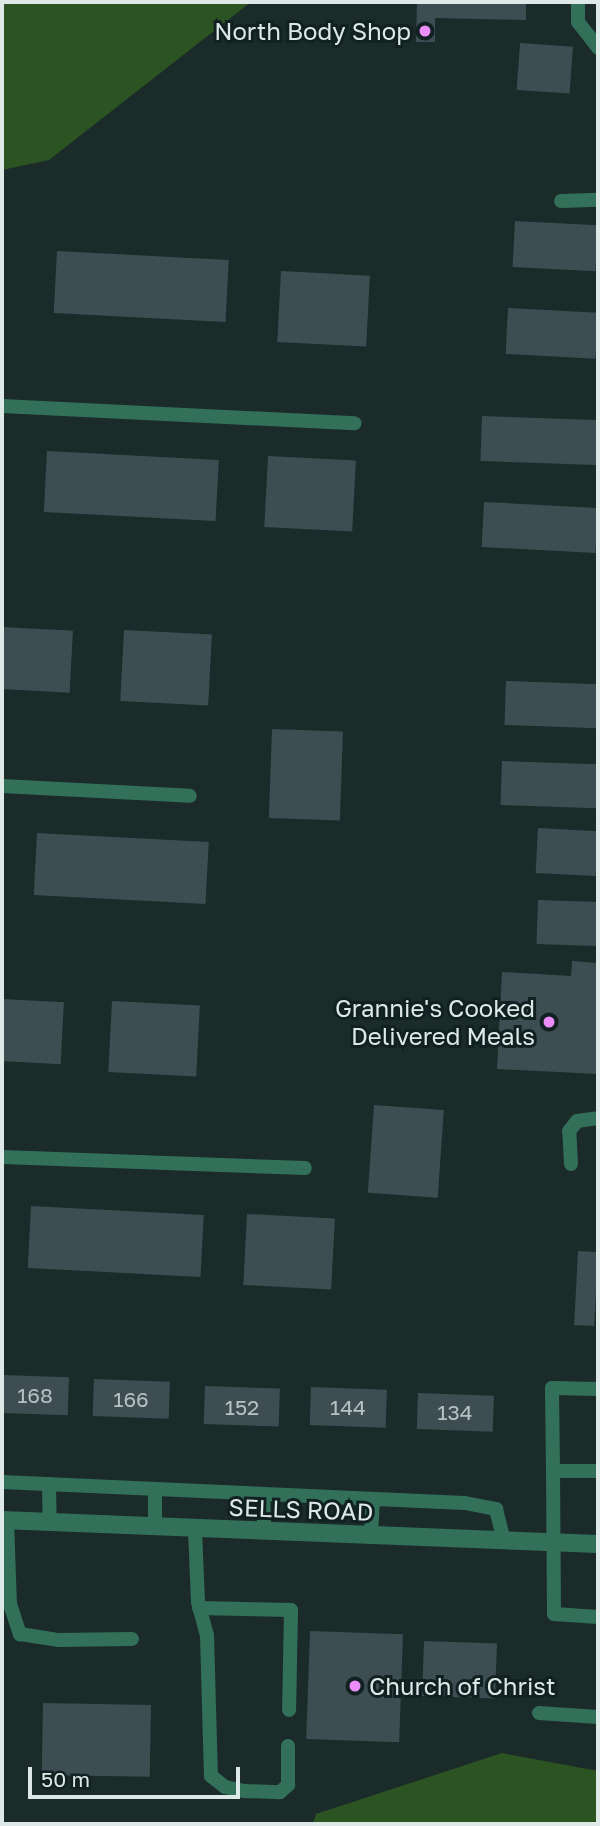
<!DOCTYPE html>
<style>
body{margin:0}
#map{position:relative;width:600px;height:1826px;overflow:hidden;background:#1b2b2a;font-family:"Golos Text",sans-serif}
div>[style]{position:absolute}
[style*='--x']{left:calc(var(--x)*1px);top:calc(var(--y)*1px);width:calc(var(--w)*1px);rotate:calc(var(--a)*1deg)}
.green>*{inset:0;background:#2c5422}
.building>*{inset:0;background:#3d4d52;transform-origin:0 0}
.service>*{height:14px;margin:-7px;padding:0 7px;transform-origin:7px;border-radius:7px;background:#337059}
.tertiary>*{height:18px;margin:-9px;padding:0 9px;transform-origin:9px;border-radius:9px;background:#337059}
.dots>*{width:19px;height:19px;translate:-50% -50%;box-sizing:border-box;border:4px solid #112121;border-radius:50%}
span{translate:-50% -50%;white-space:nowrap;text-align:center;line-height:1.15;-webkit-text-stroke:6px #112121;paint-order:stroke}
.number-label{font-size:21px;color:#b6c1c2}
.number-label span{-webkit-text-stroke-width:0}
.poi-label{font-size:24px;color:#dee8e7}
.right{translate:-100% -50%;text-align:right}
.left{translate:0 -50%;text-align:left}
.street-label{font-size:24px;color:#dee8e7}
.frame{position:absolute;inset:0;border:4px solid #dee8e7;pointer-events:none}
.scale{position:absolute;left:28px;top:1767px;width:212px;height:32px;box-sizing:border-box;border:4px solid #dee8e7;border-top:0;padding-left:9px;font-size:21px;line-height:24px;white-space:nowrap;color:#dee8e7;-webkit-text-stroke:5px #112121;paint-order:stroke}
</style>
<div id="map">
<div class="green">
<i style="clip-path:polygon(2px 2px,251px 2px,49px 160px,2px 170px)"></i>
<i style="clip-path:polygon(502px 1753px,598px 1771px,598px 1824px,313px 1824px,316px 1814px)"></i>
</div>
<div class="building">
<i style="clip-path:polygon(417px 2px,526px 2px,526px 20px,435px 18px,435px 42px,416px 42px)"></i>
<i style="left:520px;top:43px;width:53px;height:47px;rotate:4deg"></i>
<i style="left:515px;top:221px;width:83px;height:46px;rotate:3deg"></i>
<i style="left:57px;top:251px;width:172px;height:62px;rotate:3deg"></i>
<i style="left:281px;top:271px;width:89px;height:71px;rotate:3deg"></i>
<i style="left:508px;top:308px;width:90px;height:46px;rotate:3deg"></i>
<i style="left:482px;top:416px;width:116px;height:45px;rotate:2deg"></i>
<i style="left:47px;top:451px;width:172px;height:61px;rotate:3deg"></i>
<i style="left:268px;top:456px;width:88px;height:71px;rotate:3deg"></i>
<i style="left:484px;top:502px;width:114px;height:45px;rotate:3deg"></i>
<i style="left:2px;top:627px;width:71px;height:62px;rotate:3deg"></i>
<i style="left:124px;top:630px;width:88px;height:71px;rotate:3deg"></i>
<i style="left:506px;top:681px;width:92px;height:44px;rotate:2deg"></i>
<i style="left:272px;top:729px;width:71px;height:89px;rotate:2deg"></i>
<i style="left:502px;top:761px;width:96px;height:44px;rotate:2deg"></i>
<i style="left:538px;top:828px;width:60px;height:45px;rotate:3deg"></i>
<i style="left:37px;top:833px;width:172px;height:62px;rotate:3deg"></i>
<i style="left:538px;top:900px;width:60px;height:44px;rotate:2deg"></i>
<i style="clip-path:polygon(572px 961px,598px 963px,598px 1074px,497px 1069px,502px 972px,571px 976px)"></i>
<i style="left:2px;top:999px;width:62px;height:62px;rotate:3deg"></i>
<i style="left:112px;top:1001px;width:88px;height:71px;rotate:3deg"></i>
<i style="left:374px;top:1105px;width:70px;height:88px;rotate:4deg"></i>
<i style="left:31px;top:1206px;width:173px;height:62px;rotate:3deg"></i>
<i style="left:247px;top:1214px;width:88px;height:71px;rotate:3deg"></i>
<i style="left:578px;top:1251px;width:20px;height:74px;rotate:3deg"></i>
<i style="left:2px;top:1375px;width:67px;height:38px;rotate:2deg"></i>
<i style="left:94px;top:1379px;width:76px;height:37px;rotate:2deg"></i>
<i style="left:205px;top:1386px;width:75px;height:38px;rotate:2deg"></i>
<i style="left:311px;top:1387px;width:76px;height:38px;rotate:2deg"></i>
<i style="left:418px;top:1393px;width:76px;height:36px;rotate:2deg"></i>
<i style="left:310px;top:1631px;width:93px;height:108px;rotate:2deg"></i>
<i style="left:424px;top:1641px;width:73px;height:55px;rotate:2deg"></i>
<i style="left:43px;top:1703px;width:108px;height:72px;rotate:1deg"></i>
</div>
<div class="service">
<i style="--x:578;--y:2;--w:20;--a:90"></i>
<i style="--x:578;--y:22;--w:33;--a:52"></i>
<i style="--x:561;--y:201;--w:37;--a:-2"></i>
<i style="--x:2;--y:406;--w:353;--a:2.8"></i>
<i style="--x:2;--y:786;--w:188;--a:3"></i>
<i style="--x:2;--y:1157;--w:303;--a:2.1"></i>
<i style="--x:571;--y:1164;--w:33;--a:-93"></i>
<i style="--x:569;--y:1131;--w:13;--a:-51"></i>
<i style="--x:577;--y:1121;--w:21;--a:-8"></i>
<i style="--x:598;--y:1389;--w:46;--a:-178.8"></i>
<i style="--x:552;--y:1388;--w:83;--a:89.3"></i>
<i style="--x:553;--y:1471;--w:45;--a:0"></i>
<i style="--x:553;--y:1471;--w:143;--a:89.6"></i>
<i style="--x:554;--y:1614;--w:44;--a:3.9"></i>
<i style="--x:2;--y:1482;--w:463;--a:2.6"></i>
<i style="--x:465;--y:1503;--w:32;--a:11"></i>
<i style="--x:496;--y:1509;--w:32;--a:76"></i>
<i style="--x:49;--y:1484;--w:39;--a:89"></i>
<i style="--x:155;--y:1489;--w:38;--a:90"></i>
<i style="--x:263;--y:1494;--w:38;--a:88"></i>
<i style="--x:7;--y:1520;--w:84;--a:88"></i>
<i style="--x:10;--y:1604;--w:32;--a:72"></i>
<i style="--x:20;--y:1634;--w:38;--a:9"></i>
<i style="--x:58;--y:1640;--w:74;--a:-0.8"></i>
<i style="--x:195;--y:1530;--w:72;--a:87.6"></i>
<i style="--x:198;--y:1602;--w:34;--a:75"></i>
<i style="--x:207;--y:1635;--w:141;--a:88.4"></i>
<i style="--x:211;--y:1776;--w:18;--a:38"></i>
<i style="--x:225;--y:1787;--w:19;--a:12"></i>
<i style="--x:244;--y:1791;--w:36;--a:2"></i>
<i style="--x:280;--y:1792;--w:11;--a:-41"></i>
<i style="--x:288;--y:1785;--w:39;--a:-90"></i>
<i style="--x:371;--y:1535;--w:36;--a:-87"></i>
<i style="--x:199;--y:1608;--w:92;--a:1.2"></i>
<i style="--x:291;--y:1610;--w:100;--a:91.1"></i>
<i style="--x:539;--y:1713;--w:59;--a:3.9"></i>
</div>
<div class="tertiary">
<i style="--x:2;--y:1520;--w:596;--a:2.31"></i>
</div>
<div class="dots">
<i style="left:425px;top:31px;background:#eb8dfb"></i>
<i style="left:549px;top:1022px;background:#eb8dfb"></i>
<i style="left:355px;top:1686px;background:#eb8dfb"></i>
</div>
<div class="number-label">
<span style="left:35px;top:1395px">168</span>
<span style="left:131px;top:1399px">166</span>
<span style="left:242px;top:1407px">152</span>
<span style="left:348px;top:1407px">144</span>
<span style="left:455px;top:1412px">134</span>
</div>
<div class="poi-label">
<span class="right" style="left:411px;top:31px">North Body Shop</span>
<span class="right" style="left:535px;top:1022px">Grannie's Cooked<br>Delivered Meals</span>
<span class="left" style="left:369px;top:1686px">Church of Christ</span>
</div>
<div class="street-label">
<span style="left:301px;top:1509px;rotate:2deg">SELLS ROAD</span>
</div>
<div class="frame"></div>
<div class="scale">50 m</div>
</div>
